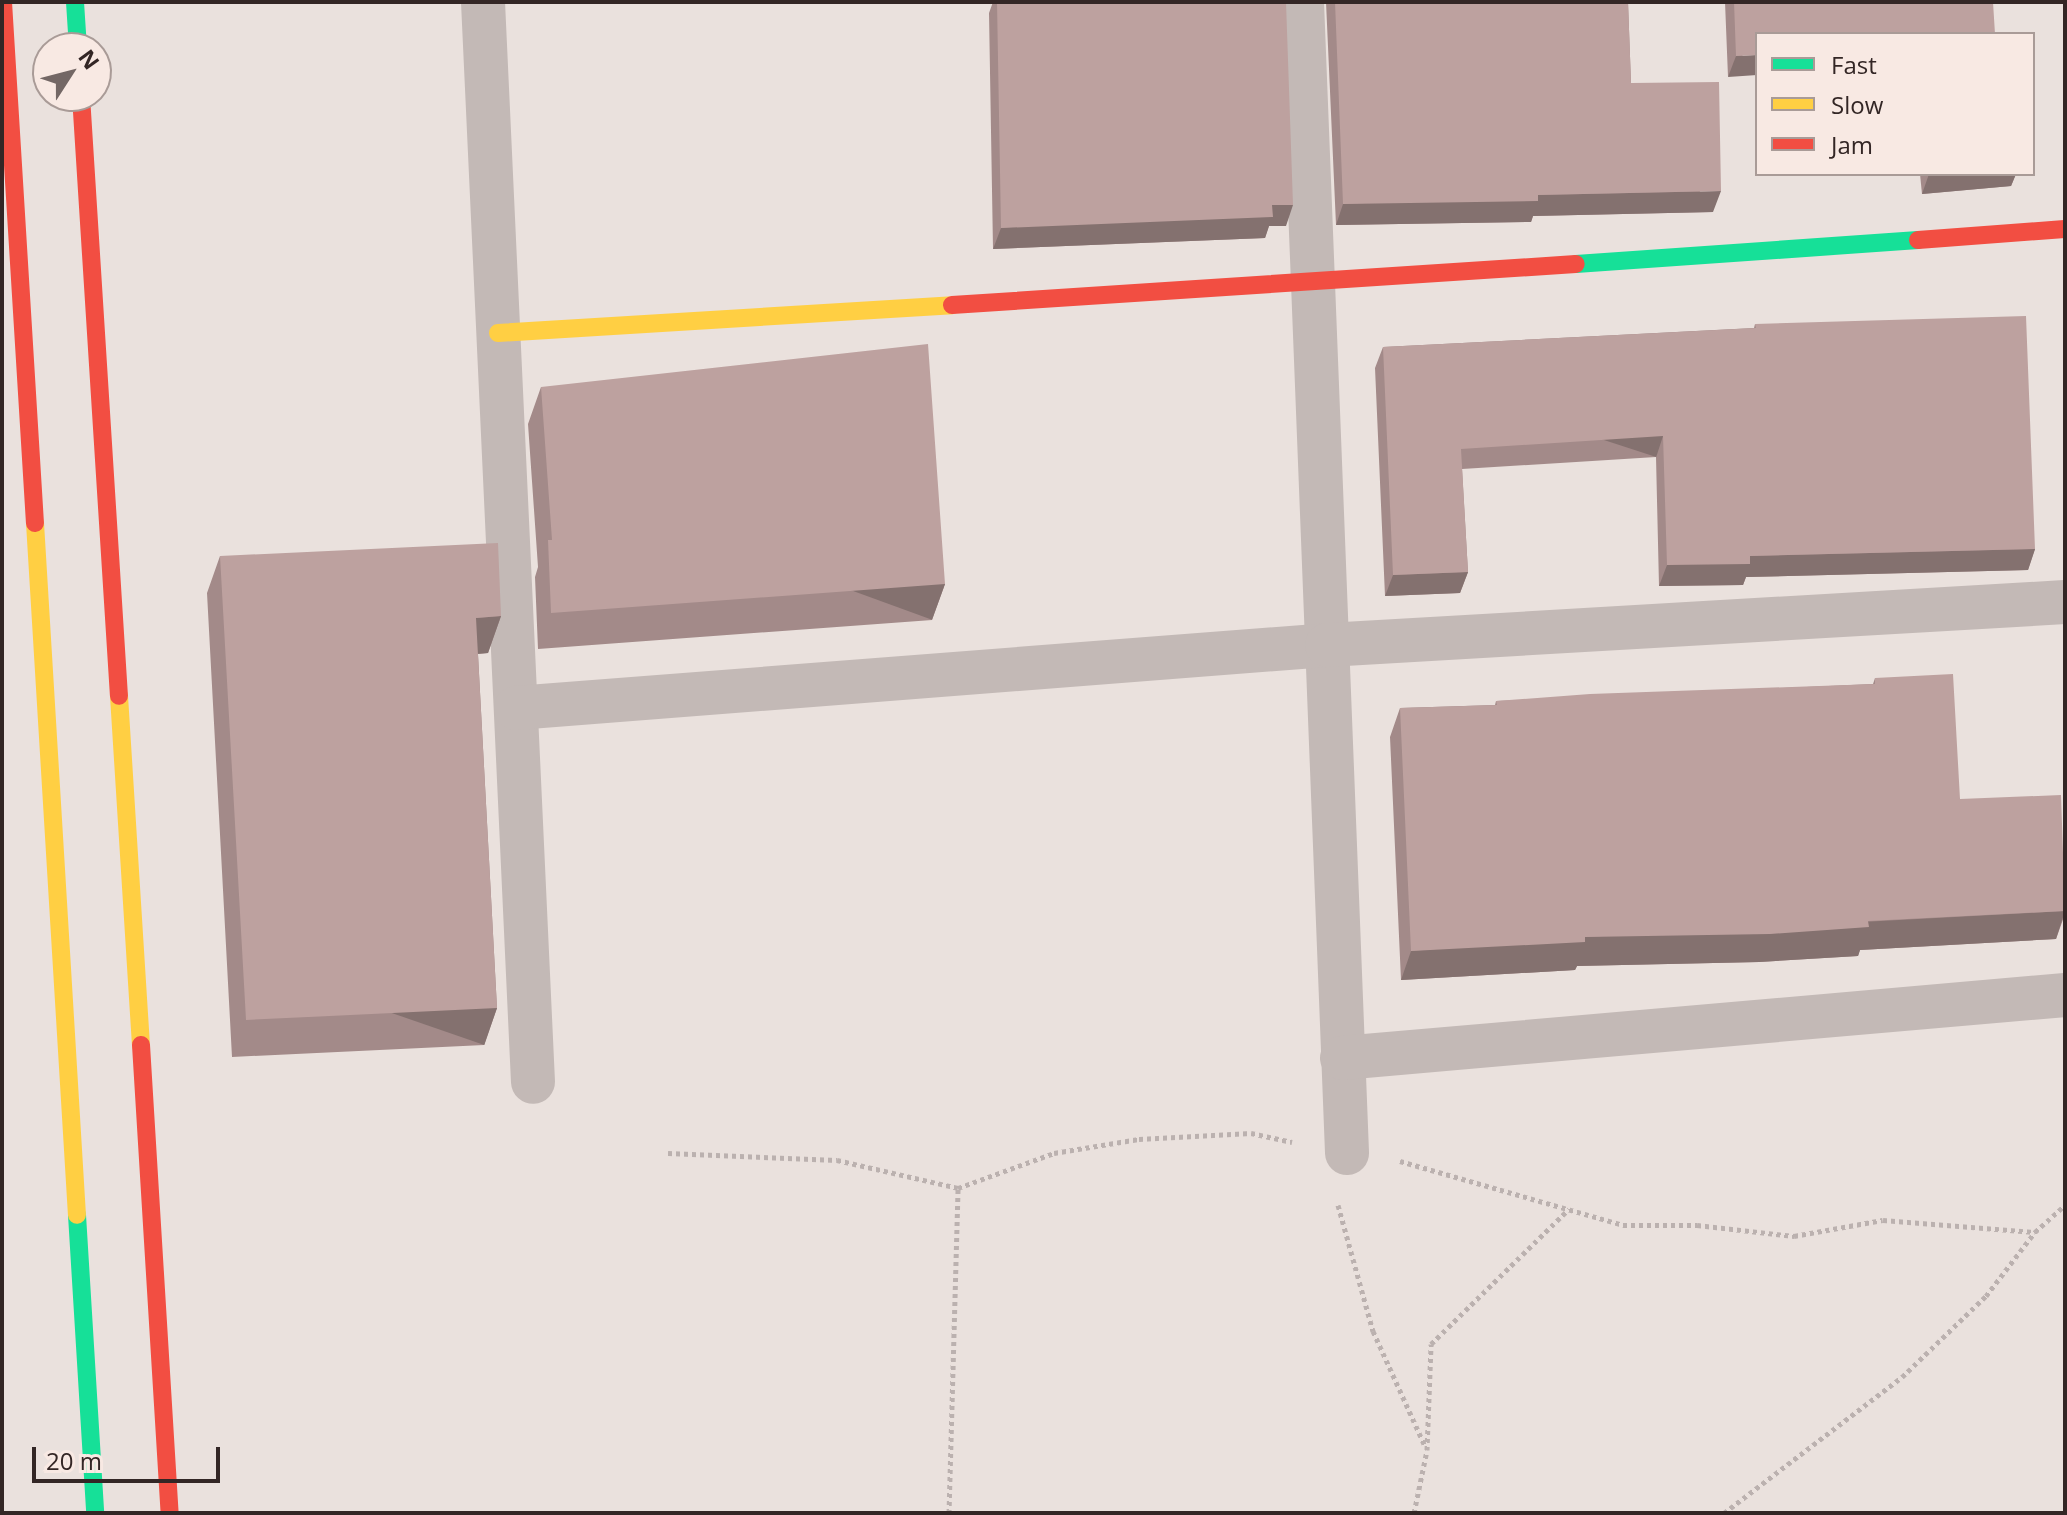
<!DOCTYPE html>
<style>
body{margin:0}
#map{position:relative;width:2067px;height:1515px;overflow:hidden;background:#eae1dd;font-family:"Open Sans",sans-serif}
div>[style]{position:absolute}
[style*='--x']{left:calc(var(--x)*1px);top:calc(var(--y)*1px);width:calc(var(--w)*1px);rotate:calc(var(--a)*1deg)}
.path>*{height:5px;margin-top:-2.5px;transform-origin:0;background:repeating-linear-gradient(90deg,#bbb1af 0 4px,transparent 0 8px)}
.street>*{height:44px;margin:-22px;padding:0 22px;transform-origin:22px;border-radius:22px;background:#c3b9b6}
.fast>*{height:18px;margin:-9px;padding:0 9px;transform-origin:9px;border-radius:9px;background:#16e098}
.slow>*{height:18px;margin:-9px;padding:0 9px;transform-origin:9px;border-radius:9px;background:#ffcf43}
.jam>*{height:18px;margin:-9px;padding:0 9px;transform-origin:9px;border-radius:9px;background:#f24e42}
.wall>*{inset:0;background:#a38a89}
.shaded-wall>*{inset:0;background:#84716f;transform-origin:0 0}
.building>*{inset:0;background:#bda19f}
span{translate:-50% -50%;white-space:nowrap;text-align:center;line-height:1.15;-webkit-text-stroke:8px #f8e9e3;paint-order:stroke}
.frame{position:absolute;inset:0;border:4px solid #332625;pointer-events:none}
.legend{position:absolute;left:1755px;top:32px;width:280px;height:144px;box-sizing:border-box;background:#f8e9e3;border:2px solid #a99b97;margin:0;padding:10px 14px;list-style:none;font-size:24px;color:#332625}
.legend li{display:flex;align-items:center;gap:16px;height:40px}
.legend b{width:40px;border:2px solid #a99b97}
.north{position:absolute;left:32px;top:32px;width:80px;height:80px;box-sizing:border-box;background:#f8e9e3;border:2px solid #a99b97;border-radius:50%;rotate:54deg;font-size:22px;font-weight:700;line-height:32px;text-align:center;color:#332625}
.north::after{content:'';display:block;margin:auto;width:28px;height:36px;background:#736765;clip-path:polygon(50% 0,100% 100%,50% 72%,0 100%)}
.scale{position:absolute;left:32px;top:1447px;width:188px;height:36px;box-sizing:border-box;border:4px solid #332625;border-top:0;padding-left:10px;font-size:24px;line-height:28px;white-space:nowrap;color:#332625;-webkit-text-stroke:6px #f8e9e3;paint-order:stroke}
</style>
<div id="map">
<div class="path">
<i style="--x:668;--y:1153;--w:169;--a:2.4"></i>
<i style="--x:837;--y:1160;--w:124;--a:13"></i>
<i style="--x:958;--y:1188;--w:102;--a:-20"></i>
<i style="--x:1054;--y:1153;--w:86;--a:-9.4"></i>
<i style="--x:1139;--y:1139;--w:112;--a:-3.1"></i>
<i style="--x:1251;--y:1133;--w:42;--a:12.4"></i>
<i style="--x:1400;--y:1161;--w:232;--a:16"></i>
<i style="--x:1623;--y:1225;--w:74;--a:0"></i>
<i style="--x:1697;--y:1225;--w:98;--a:6.5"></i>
<i style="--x:1794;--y:1236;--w:90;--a:-10.2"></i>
<i style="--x:1883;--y:1220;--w:152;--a:4.5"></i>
<i style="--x:1338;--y:1205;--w:131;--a:74.5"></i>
<i style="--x:1373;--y:1331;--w:126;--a:65.7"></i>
<i style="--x:949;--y:1513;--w:325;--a:-88.4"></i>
<i style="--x:1414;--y:1513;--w:64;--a:-78.3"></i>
<i style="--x:1427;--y:1450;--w:106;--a:-87.8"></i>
<i style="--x:1431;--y:1344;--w:193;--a:-44.4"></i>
<i style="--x:1724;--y:1513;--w:224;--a:-37.4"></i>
<i style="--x:1902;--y:1377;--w:117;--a:-44"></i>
<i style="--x:1986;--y:1296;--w:81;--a:-52.6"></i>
<i style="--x:2035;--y:1232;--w:40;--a:-42"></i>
</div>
<div class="street">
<i style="--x:483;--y:2;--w:1081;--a:87.35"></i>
<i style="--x:1302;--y:2;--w:1152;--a:87.76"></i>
<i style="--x:516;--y:708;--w:813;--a:-4.44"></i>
<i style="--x:1327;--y:645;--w:739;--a:-3.33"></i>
<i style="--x:1342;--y:1058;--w:726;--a:-4.98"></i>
</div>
<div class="fast">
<i style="--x:75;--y:2;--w:46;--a:86.3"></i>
<i style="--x:1576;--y:264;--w:343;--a:-4"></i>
<i style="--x:77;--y:1215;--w:299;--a:86.5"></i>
</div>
<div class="slow">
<i style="--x:498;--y:333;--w:455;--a:-3.5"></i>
<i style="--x:35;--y:523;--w:693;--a:86.53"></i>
<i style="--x:119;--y:696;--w:350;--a:86.4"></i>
</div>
<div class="jam">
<i style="--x:3;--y:2;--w:522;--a:86.49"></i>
<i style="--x:81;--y:96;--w:601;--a:86.38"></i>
<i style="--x:1918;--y:240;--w:147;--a:-4.3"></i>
<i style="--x:952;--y:305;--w:625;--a:-3.76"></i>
<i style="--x:141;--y:1045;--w:469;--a:86.5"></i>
</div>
<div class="wall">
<i style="clip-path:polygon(993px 2px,1286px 2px,1286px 226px,1269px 226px,1265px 238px,993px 249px,989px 13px)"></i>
<i style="clip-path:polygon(1326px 2px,1628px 2px,1631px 83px,1713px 212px,1533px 216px,1531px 222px,1336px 225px)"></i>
<i style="clip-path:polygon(1725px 2px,1993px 2px,1757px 34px,1728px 77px)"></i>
<i style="clip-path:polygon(1920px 174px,2016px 174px,2011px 186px,1922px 194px)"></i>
<i style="clip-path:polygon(1755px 324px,2035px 549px,2028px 570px,1746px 577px,1743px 585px,1659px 586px,1656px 457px,1462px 469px,1468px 572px,1460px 593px,1385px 596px,1375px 368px,1383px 347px,1754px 328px)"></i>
<i style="clip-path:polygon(541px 387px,945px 584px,932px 620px,538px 649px,535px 577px,538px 567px,528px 424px)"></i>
<i style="clip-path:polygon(220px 556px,501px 616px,488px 653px,478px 654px,497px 1008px,484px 1045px,232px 1057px,207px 593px)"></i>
<i style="clip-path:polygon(1875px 678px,1960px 799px,2065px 886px,2065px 914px,2056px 939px,1860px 950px,1858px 956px,1759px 962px,1577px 966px,1575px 970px,1401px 980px,1390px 737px,1400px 708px,1495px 705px,1496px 701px,1873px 684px)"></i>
</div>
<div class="shaded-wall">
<i style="clip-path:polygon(1757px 55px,1757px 75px,1728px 77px,1736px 56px)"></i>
<i style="clip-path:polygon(1929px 174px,2016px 174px,2011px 186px,1922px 194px)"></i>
<i style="clip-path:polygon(1721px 191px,1713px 212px,1533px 216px,1531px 222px,1336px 225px,1343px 204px,1538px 195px)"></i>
<i style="clip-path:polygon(1272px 205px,1293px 205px,1286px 226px,1269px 226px,1265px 238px,993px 249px,1001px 228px)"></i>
<i style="left:1663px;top:436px;width:22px;height:202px;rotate:108deg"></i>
<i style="clip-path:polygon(2035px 549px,2028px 570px,1746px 577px,1743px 585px,1659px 586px,1667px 565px,1750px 556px)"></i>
<i style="clip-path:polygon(1468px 572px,1460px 593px,1385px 596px,1393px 575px)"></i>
<i style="left:945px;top:584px;width:38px;height:395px;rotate:110deg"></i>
<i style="clip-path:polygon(501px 616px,488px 653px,463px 655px,476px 618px)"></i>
<i style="clip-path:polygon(2065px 911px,2056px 939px,1860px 950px,1858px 956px,1759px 962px,1577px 966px,1575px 970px,1401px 980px,1411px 951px,1585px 937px)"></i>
<i style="left:497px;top:1008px;width:39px;height:251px;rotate:109deg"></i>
</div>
<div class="building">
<i style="clip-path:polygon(997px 2px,1286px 2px,1293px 205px,1272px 205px,1273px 217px,1001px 228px)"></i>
<i style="clip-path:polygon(1335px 2px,1628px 2px,1631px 83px,1719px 82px,1721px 191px,1538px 195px,1538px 201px,1343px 204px)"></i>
<i style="clip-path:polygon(1734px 2px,1993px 2px,1995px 34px,1757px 34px,1757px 55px,1736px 56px)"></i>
<i style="clip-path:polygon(2026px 316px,2035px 549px,1750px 556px,1750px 564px,1667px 565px,1663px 436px,1461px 449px,1468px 572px,1393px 575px,1383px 347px,1756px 328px,1755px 324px)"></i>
<i style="clip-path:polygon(928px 344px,945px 584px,551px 613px,548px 540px,552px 540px,541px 387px)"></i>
<i style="clip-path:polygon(498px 543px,501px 616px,476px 618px,497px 1008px,246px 1020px,220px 556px)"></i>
<i style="clip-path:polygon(1953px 674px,1960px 799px,2061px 795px,2065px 911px,1868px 921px,1869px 927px,1770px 934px,1585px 937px,1585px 942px,1411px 951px,1400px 708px,1497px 705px,1496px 701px,1590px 694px,1875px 684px,1875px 678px)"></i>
</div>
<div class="frame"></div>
<ul class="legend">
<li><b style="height:10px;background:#16e098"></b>Fast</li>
<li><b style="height:10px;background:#ffcf43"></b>Slow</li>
<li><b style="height:10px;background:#f24e42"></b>Jam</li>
</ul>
<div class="north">N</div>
<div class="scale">20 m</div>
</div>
